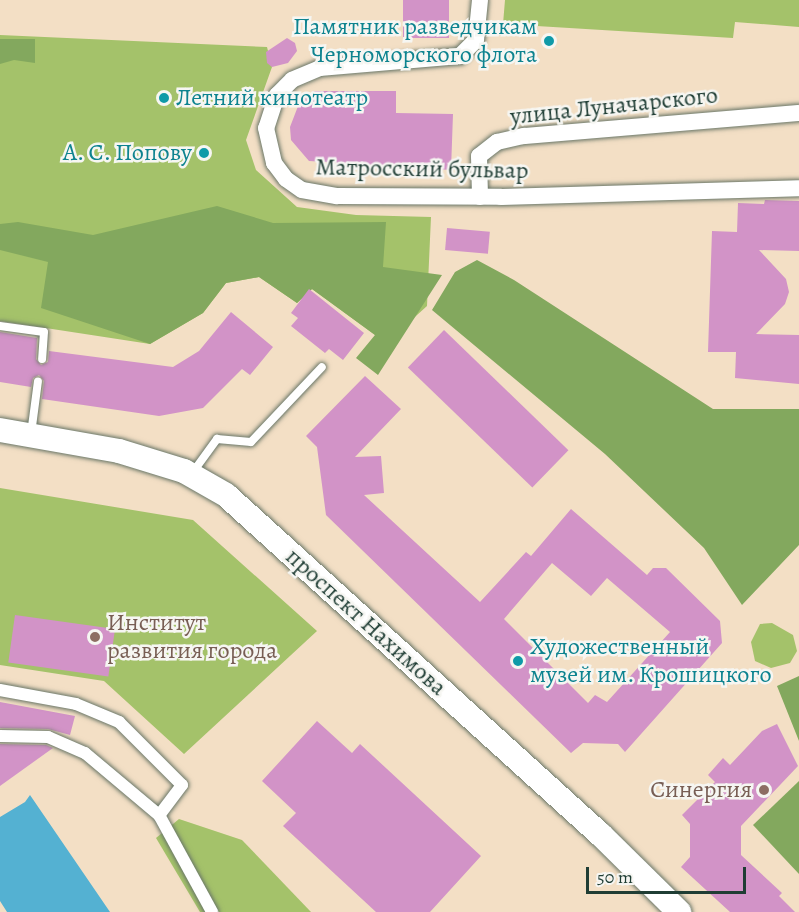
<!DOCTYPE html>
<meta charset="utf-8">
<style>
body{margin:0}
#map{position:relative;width:799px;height:912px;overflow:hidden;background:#f3dfc5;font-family:Alegreya,serif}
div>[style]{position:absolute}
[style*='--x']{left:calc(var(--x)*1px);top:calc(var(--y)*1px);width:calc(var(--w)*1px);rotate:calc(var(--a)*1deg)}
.green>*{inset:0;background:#a4c26a}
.forest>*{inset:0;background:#83a85e}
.water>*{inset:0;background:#54b1d2}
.building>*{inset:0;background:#d293c7;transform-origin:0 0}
.roads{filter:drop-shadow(0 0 2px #697667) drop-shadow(0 0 2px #697667)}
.service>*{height:8px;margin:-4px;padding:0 4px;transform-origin:4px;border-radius:4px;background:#fff}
.pedestrian>*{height:12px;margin:-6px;padding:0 6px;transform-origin:6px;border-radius:6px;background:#fff}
.minor>*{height:16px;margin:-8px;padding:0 8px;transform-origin:8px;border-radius:8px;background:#fff}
.secondary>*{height:24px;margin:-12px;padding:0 12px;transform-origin:12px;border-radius:12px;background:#fff}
.dots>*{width:16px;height:16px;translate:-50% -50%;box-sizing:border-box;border:3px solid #f6f6f2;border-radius:50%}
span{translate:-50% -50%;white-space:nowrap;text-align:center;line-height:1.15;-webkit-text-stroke:5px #f6f6f2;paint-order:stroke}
.culture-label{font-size:24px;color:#0d838f}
.right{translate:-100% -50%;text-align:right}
.left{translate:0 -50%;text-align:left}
.street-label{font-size:24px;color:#1f3d34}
.education-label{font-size:24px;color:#785e54}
.scale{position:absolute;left:586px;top:867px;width:160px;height:27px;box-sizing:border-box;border:3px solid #1f3d34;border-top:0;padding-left:8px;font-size:18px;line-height:21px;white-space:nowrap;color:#1f3d34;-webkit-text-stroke:4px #f6f6f2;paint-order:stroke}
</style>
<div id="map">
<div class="green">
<i style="clip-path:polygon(505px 0,799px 0,799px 27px,735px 22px,733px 38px,503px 24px)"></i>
<i style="clip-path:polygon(0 35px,267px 47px,272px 67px,246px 140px,256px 170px,297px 207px,356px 215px,431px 217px,427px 306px,386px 343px,312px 289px,297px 303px,259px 277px,226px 283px,203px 313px,150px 344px,0 321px)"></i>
<i style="clip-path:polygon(0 488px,193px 520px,317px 631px,184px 754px,104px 681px,0 665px)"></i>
<i style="clip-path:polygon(772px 623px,793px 635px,797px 651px,790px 663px,771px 668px,755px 661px,751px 642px,760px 624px)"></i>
<i style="clip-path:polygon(179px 819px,242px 840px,311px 912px,200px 912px,156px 838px)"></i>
</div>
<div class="forest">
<i style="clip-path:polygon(0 39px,35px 39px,35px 63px,14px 60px,0 64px)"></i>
<i style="clip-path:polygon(217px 206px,273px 223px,386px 222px,383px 267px,442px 275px,378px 375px,356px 358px,375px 335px,312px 289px,297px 303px,259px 277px,226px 283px,203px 313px,150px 344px,41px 308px,48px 262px,0 250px,0 224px,18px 222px,93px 235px)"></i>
<i style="clip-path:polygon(477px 260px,514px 280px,713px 409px,799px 409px,799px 545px,742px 605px,704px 548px,605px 454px,432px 310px,455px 272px)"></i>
<i style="clip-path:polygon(799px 676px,799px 741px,777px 686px)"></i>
<i style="clip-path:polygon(799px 781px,799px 874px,753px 825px)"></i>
</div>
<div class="water">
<i style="clip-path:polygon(30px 795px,110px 912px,7px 912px,0 901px,0 817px,25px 802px)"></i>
</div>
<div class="building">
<i style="left:403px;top:0;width:46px;height:38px"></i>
<i style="clip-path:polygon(287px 38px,295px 43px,297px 51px,288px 63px,272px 67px,267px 63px,266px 52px)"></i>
<i style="clip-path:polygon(315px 91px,396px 91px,396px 113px,453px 114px,451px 170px,309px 161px,291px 140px,290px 127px,300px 101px)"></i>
<i style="clip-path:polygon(765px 200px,799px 201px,799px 251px,759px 250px,786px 279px,789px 292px,785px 304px,756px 334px,799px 335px,799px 384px,735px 378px,736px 352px,708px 352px,712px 231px,737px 232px,738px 203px,764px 204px)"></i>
<i style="left:447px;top:228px;width:43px;height:22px;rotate:5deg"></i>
<i style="clip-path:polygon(309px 289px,364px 333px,343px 360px,329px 349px,325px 353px,291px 326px,298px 318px,291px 313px)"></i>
<i style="clip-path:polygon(231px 312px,273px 347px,250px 375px,242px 369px,203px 408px,159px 416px,42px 399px,44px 381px,39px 375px,33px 378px,31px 387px,0 382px,0 332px,37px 338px,36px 359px,41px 365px,48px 362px,49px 351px,173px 367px,199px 351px)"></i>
<i style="left:444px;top:330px;width:173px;height:52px;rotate:44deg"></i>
<i style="clip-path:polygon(evenodd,365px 376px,401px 409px,355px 457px,381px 456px,384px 493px,364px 495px,480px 602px,526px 552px,531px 556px,571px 509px,647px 575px,653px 568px,666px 568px,720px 621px,722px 643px,625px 752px,618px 744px,583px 743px,571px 753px,326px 515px,317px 447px,306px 436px,365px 376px,552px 563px,591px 596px,607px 578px,670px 632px,607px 702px,595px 695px,588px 703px,504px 619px,552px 563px)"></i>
<i style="left:15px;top:615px;width:101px;height:48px;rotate:8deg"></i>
<i style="clip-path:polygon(0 702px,75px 716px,70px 735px,48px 729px,0 728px)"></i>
<i style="clip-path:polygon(317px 721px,352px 753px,360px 744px,481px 856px,430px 912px,376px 912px,283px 826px,296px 813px,262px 781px)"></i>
<i style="clip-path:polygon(777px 724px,798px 766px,741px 826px,741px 855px,782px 893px,779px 896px,795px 912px,730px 912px,681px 867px,690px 857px,690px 824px,682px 815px,715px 782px,708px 775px,723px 758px,730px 765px,762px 731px)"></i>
<i style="clip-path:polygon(0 744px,46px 745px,53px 748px,0 786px)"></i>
</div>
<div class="roads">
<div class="service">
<i style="--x:0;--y:326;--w:44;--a:7.8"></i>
<i style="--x:44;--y:332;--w:27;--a:94"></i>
<i style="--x:31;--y:434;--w:53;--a:-82.5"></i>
<i style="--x:193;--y:472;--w:41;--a:-54"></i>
<i style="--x:217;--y:439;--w:34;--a:5"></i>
<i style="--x:251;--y:442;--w:103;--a:-46.6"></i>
</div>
<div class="pedestrian">
<i style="--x:0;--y:690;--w:77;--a:10.4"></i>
<i style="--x:76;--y:704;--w:47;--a:22.7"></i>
<i style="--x:119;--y:722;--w:89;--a:45"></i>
<i style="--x:182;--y:785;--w:38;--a:127"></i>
<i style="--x:0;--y:736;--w:48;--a:1.2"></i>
<i style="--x:48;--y:737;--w:40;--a:23.4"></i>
<i style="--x:85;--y:753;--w:97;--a:40"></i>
<i style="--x:159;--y:815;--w:111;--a:61.3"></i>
</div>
<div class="minor">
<i style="--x:480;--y:0;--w:40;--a:95.7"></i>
<i style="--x:476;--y:40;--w:23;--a:135"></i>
<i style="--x:460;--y:56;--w:141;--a:175.1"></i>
<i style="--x:320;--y:68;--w:30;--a:157"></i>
<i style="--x:292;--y:80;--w:21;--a:135"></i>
<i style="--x:277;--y:95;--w:35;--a:108"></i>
<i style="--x:266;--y:128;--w:36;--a:77"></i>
<i style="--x:274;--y:163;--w:20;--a:53"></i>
<i style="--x:286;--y:179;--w:19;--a:35"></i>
<i style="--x:302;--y:190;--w:36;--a:10"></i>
<i style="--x:337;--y:196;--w:164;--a:0.3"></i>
<i style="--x:501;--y:197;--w:298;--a:-1.7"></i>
<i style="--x:480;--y:197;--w:41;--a:-91.4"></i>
<i style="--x:479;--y:156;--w:23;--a:-38"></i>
<i style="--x:497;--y:142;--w:28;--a:-13"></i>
<i style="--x:524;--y:136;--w:276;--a:-4.8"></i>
</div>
<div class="secondary">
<i style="--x:0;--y:430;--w:121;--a:10"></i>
<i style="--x:119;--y:451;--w:68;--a:17.1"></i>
<i style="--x:184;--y:471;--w:48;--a:29.7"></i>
<i style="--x:226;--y:495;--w:506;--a:42.2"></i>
<i style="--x:601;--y:835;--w:110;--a:44.6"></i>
</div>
</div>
<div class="dots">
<i style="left:549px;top:41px;background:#0f9aa8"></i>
<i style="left:164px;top:98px;background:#0f9aa8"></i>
<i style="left:204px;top:153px;background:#0f9aa8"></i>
<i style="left:95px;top:637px;background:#8d6e63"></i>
<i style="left:518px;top:661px;background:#0f9aa8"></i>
<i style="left:764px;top:790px;background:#8d6e63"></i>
</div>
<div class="culture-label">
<span class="right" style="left:537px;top:41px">Памятник разведчикам<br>Черноморского флота</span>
<span class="left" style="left:176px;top:98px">Летний кинотеатр</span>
<span class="right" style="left:192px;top:153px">А. С. Попову</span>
<span class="left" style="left:530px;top:661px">Художественный<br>музей им. Крошицкого</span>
</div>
<div class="street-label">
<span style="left:614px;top:106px;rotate:-6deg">улица Луначарского</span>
<span style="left:422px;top:169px;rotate:1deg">Матросский бульвар</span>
<span style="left:366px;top:622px;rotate:42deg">проспект Нахимова</span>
</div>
<div class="education-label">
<span class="left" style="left:107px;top:637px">Институт<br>развития города</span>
<span class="right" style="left:752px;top:790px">Синергия</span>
</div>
<div class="scale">50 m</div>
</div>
